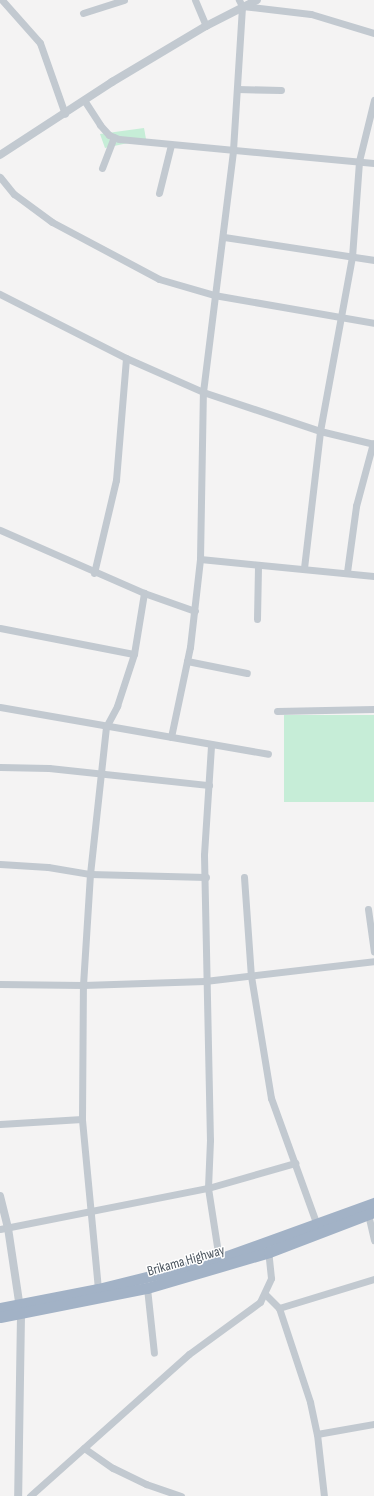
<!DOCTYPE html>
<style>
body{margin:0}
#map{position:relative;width:374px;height:1496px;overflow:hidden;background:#f4f3f3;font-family:"Sofia Sans Condensed",sans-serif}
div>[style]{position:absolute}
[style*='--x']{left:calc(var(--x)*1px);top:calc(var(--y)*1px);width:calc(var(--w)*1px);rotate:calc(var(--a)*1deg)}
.green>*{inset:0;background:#c6edd7;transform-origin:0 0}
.minor>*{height:7px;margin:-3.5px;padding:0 3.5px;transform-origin:3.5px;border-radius:3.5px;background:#c2c9d0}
.tertiary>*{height:8px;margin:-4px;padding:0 4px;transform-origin:4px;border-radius:4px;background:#c2c9d0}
.trunk>*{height:11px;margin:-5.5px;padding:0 5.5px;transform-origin:5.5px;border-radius:5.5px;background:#a2b2c6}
span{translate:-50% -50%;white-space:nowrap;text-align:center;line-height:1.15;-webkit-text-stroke:3px #fff;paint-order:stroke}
.street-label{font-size:14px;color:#4b555f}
</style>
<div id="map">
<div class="green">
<i style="clip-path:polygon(144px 128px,146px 139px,105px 148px,100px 134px)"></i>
<i style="left:284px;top:715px;width:90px;height:87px"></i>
</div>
<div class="minor">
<i style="--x:2;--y:0;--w:57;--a:48.5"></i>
<i style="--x:40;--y:43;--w:75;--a:70.6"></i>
<i style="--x:195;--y:0;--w:28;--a:67"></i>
<i style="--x:242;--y:6;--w:69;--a:6.6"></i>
<i style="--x:311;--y:14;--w:66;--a:16.8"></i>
<i style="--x:83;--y:13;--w:43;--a:-17.6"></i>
<i style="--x:237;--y:89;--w:44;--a:1.3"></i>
<i style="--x:84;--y:100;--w:30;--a:57"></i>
<i style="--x:100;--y:125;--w:13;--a:48"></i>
<i style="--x:109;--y:135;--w:11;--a:22"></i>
<i style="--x:119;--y:139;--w:256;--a:5.4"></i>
<i style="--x:102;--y:168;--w:33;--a:-69"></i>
<i style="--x:0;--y:177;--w:22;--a:51"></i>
<i style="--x:14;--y:194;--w:47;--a:36.4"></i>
<i style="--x:52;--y:222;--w:121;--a:28"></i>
<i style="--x:159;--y:279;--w:57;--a:16.2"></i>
<i style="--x:214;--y:295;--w:162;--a:9.9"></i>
<i style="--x:159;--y:193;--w:49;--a:-76"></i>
<i style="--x:224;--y:237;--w:152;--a:8.7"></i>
<i style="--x:0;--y:294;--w:141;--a:26.9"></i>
<i style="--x:126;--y:358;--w:84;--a:23.8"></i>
<i style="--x:203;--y:392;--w:123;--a:18.4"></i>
<i style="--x:320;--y:431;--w:56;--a:13.5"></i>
<i style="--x:0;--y:530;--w:157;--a:23.6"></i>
<i style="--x:144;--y:593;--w:54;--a:19.4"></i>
<i style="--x:200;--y:559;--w:175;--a:5.6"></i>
<i style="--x:304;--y:568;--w:138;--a:-83.3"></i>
<i style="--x:320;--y:431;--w:177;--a:-79.6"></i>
<i style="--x:352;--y:257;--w:96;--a:-85.8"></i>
<i style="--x:359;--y:161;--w:63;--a:-76.2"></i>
<i style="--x:347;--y:572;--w:67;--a:-82.2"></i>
<i style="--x:356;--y:506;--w:65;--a:-74.9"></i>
<i style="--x:94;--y:573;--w:96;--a:-76.7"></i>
<i style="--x:116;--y:480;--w:122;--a:-85.3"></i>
<i style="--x:257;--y:619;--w:54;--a:-88.9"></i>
<i style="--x:0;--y:628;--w:136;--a:11"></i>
<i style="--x:187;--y:661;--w:61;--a:11.3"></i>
<i style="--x:0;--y:707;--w:272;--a:9.9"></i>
<i style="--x:277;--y:711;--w:97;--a:-1.2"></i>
<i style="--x:171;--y:737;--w:92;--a:-78.1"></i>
<i style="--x:190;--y:647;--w:89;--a:-83.5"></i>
<i style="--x:200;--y:559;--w:167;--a:-89"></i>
<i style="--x:203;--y:392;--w:244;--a:-82.9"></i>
<i style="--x:233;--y:150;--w:144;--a:-86.4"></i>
<i style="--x:242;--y:6;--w:7;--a:-117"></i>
<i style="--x:211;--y:746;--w:109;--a:93.7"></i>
<i style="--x:204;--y:855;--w:285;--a:88.8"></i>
<i style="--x:210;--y:1140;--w:48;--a:92.4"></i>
<i style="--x:208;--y:1188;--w:72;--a:81.2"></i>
<i style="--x:0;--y:767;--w:49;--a:1.2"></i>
<i style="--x:49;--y:768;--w:161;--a:6.1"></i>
<i style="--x:0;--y:864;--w:48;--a:3.6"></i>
<i style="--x:48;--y:867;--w:43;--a:9.5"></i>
<i style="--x:90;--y:874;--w:116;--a:1.5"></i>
<i style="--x:244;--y:877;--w:99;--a:86"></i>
<i style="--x:251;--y:976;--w:124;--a:80.7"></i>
<i style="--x:271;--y:1098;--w:135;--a:70.1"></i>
<i style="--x:368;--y:909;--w:43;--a:82.1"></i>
<i style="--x:0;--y:984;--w:83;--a:0.7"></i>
<i style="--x:83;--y:985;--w:122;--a:-1.9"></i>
<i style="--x:205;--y:981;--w:170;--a:-6.7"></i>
<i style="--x:0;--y:1124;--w:82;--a:-3.5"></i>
<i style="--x:368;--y:1214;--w:27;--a:77"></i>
<i style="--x:0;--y:1229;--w:212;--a:-11.2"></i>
<i style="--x:208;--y:1188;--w:91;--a:-16"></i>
<i style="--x:147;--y:1288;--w:65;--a:83.9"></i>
<i style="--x:98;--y:1289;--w:171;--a:-95.4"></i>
<i style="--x:82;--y:1119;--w:134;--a:-89.6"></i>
<i style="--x:83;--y:985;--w:111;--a:-86.4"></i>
<i style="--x:90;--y:874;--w:148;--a:-83.8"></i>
<i style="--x:106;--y:727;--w:24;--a:-62"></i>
<i style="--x:117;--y:706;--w:55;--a:-71.9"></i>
<i style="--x:134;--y:654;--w:62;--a:-80.7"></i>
<i style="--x:266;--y:1295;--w:18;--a:45"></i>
<i style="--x:279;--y:1308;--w:99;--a:71.7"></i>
<i style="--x:310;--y:1402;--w:33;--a:78"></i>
<i style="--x:317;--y:1434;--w:62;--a:83.6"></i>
<i style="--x:279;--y:1308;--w:99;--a:-17"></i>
<i style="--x:317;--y:1434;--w:58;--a:-10"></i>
<i style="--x:84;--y:1448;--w:35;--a:35"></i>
<i style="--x:113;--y:1468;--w:37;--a:26"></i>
<i style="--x:146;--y:1484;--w:37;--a:19"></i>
<i style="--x:30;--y:1496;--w:213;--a:-41.8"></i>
<i style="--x:189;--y:1354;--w:88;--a:-36.2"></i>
<i style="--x:260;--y:1302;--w:26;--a:-65"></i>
<i style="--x:271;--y:1278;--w:29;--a:-96"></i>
</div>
<div class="tertiary">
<i style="--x:0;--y:155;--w:134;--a:-33.1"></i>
<i style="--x:112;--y:82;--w:109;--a:-30.8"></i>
<i style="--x:206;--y:26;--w:57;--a:-27"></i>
<i style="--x:0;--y:1196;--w:33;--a:76"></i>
<i style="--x:8;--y:1228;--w:88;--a:81.5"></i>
<i style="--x:21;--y:1315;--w:181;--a:90.9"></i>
</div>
<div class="trunk">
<i style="--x:0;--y:1308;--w:100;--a:-11"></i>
<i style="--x:98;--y:1289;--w:125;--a:-13.9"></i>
<i style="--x:219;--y:1259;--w:165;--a:-19.9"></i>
<i style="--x:0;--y:1317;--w:150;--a:-11.2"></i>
<i style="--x:147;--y:1288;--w:127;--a:-16.4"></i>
<i style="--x:269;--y:1252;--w:112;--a:-20.9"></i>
</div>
<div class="street-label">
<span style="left:186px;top:1261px;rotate:-16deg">Brikama Highway</span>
</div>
</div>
